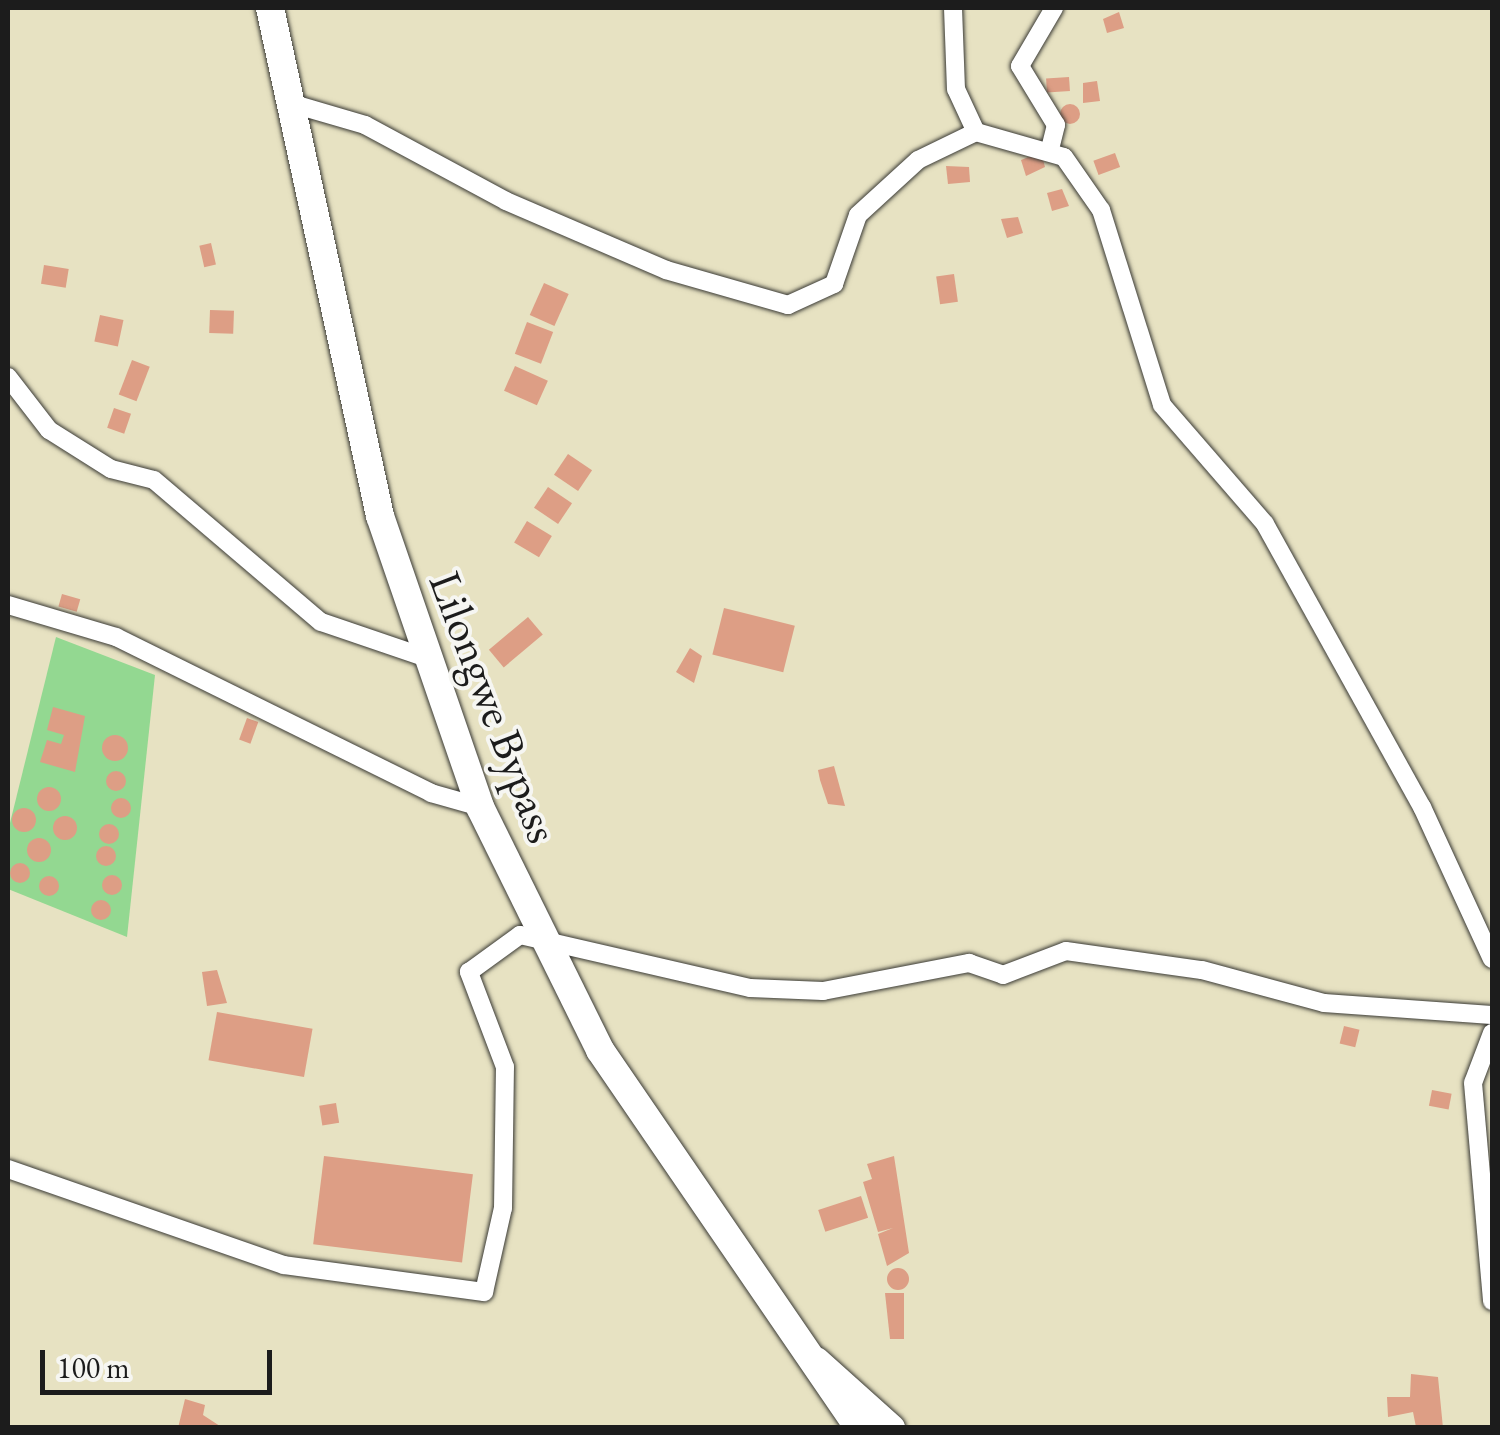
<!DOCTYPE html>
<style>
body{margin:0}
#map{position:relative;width:1500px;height:1435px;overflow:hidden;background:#e7e2c2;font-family:"EB Garamond",serif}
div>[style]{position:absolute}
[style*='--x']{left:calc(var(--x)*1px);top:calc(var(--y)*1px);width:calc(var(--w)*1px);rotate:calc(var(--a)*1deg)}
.green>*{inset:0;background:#93d891}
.building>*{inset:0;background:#dd9e85;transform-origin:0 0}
.round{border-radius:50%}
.roads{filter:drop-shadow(0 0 2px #3a3a35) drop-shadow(0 0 2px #3a3a35)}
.minor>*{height:18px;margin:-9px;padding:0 9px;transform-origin:9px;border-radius:9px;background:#fff}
.primary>*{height:28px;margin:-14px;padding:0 14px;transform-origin:14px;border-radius:14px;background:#fff}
span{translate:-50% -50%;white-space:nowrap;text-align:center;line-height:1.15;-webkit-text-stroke:8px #f6f6f2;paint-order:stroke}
.street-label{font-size:45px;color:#1c1c1c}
.frame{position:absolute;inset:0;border:10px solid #1c1c1c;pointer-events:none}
.scale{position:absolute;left:40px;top:1350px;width:232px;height:45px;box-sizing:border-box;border:5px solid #1c1c1c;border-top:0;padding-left:12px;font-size:30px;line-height:35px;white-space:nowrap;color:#1c1c1c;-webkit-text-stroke:8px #f6f6f2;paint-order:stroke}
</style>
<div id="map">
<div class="green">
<i style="clip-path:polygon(56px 637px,155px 675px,127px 937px,8px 889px,8px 831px)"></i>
</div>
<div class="building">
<i style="clip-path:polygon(1119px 12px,1124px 28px,1107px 33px,1103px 19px)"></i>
<i style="left:1069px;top:77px;width:14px;height:23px;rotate:86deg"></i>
<i style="clip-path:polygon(1097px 81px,1100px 101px,1083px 103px,1083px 83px)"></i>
<i class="round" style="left:1060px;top:104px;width:20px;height:20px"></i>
<i style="clip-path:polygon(1041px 152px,1045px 167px,1026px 176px,1021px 160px)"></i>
<i style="left:1115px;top:153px;width:15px;height:23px;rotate:70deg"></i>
<i style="clip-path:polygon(946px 166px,969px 167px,970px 182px,948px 184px)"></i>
<i style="clip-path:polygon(1062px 189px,1069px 206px,1052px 211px,1047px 193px)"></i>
<i style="clip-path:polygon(1018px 217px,1023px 233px,1007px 238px,1001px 219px)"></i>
<i style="left:211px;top:243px;width:22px;height:12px;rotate:77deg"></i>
<i style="left:44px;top:265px;width:25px;height:19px;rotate:9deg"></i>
<i style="left:954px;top:274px;width:28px;height:18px;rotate:82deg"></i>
<i style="left:544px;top:283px;width:27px;height:35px;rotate:24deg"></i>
<i style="left:210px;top:310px;width:24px;height:23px;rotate:2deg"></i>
<i style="left:100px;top:315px;width:24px;height:27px;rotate:12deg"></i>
<i style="left:527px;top:322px;width:28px;height:34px;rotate:21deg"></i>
<i style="left:132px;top:360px;width:19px;height:37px;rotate:21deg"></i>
<i style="left:515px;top:366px;width:36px;height:27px;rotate:24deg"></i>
<i style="left:114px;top:408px;width:18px;height:21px;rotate:19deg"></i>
<i style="left:568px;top:454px;width:29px;height:25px;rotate:34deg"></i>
<i style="left:548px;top:487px;width:29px;height:25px;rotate:34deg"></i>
<i style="left:527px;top:521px;width:29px;height:25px;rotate:31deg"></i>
<i style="left:62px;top:594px;width:19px;height:13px;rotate:16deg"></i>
<i style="left:724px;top:608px;width:73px;height:48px;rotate:14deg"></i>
<i style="left:528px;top:617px;width:23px;height:51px;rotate:50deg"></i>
<i style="clip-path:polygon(690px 648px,702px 656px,694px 683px,676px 672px)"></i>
<i style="clip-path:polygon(53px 707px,85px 716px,75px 772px,40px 762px,47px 740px,61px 744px,64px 735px,47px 730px)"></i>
<i style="left:247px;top:718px;width:12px;height:23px;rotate:20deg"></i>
<i class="round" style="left:102px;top:735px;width:26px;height:26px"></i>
<i style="clip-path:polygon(834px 766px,845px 806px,828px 804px,820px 780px,818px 770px)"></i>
<i class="round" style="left:106px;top:771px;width:20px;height:20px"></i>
<i class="round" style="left:37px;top:787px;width:24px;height:24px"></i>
<i class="round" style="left:111px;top:798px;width:20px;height:20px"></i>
<i class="round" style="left:12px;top:808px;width:24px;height:24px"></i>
<i class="round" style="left:53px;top:816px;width:24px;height:24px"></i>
<i class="round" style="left:99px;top:824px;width:20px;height:20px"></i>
<i class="round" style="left:27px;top:838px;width:24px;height:24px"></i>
<i class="round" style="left:96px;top:846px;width:20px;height:20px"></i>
<i class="round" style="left:10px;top:863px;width:20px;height:20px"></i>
<i class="round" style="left:102px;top:875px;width:20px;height:20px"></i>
<i class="round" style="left:39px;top:876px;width:20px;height:20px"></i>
<i class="round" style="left:91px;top:900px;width:20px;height:20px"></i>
<i style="clip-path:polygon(217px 970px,227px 1003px,207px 1006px,202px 972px)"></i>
<i style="left:217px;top:1012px;width:97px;height:49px;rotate:10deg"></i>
<i style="left:1344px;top:1026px;width:16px;height:18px;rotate:14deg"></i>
<i style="left:1432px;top:1090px;width:20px;height:16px;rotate:11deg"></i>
<i style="left:336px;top:1103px;width:20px;height:17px;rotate:81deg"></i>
<i style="left:324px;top:1156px;width:150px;height:89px;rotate:7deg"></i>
<i style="clip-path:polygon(894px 1156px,909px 1253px,887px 1266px,878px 1234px,893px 1228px,878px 1232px,863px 1182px,872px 1179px,867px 1164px)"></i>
<i style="left:861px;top:1196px;width:23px;height:45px;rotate:72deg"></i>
<i class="round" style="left:887px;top:1268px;width:22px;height:22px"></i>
<i style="clip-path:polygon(885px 1293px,904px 1293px,904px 1339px,890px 1339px)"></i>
<i style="clip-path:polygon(1411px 1374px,1438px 1377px,1443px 1428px,1416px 1427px,1413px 1412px,1388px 1417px,1387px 1397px,1410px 1397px)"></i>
<i style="clip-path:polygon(185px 1399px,205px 1405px,203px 1415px,223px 1428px,178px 1428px)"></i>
</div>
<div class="roads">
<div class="minor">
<i style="--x:953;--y:8;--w:81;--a:87.9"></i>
<i style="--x:956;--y:89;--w:47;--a:65.1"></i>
<i style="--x:290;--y:103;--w:78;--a:16.3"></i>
<i style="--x:365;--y:125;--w:160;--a:28.3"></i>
<i style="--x:506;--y:201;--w:174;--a:23.3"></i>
<i style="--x:666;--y:270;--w:127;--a:16"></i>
<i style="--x:788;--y:305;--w:51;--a:-24.5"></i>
<i style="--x:834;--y:284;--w:73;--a:-70.8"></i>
<i style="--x:858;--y:215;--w:81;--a:-42.5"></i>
<i style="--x:918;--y:160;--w:64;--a:-25.8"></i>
<i style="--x:976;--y:132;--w:91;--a:15.9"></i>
<i style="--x:1064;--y:157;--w:65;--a:55.1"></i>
<i style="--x:1101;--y:210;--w:204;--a:72.6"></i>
<i style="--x:1162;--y:405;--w:157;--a:49.1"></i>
<i style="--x:1265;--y:524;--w:324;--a:61"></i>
<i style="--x:1422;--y:807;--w:167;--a:65.3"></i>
<i style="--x:1050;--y:149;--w:25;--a:-76"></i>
<i style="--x:1056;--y:125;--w:69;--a:-121.4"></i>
<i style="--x:1020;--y:66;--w:67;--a:-59.6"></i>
<i style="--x:8;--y:377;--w:67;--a:52.3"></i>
<i style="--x:49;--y:430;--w:73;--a:32.2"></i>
<i style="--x:111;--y:469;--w:44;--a:14.3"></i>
<i style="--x:154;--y:480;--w:219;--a:40.4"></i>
<i style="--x:321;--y:622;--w:109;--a:18.8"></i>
<i style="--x:8;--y:605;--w:113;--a:16.5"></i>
<i style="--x:116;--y:637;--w:352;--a:26.3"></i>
<i style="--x:431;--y:793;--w:51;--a:15.9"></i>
<i style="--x:1492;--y:1033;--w:53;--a:110.8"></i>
<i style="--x:1473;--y:1083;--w:219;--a:85"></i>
<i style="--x:8;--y:1169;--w:292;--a:19.2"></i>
<i style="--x:284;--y:1265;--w:202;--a:7.7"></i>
<i style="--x:484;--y:1292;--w:86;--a:-77.3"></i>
<i style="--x:503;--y:1208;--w:141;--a:-89.2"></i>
<i style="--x:505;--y:1067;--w:102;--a:-110.8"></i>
<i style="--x:469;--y:972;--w:63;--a:-36"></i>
<i style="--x:520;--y:935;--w:236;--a:13"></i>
<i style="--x:750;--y:988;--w:73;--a:2.4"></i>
<i style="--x:823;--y:991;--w:149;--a:-10.9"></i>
<i style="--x:969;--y:963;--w:36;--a:19"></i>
<i style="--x:1003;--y:975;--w:67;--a:-20.9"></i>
<i style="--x:1066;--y:951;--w:137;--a:8"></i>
<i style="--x:1202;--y:970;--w:126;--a:15.1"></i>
<i style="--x:1324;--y:1003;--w:168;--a:4.1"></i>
</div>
<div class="primary">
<i style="--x:270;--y:8;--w:520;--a:77.78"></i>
<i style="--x:380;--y:516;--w:308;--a:71"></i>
<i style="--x:480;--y:807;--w:271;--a:63.7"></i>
<i style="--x:600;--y:1050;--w:458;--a:55.6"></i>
<i style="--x:816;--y:1361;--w:101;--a:41.8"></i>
</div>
</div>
<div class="street-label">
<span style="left:494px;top:707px;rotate:69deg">Lilongwe Bypass</span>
</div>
<div class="frame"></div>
<div class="scale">100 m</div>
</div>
